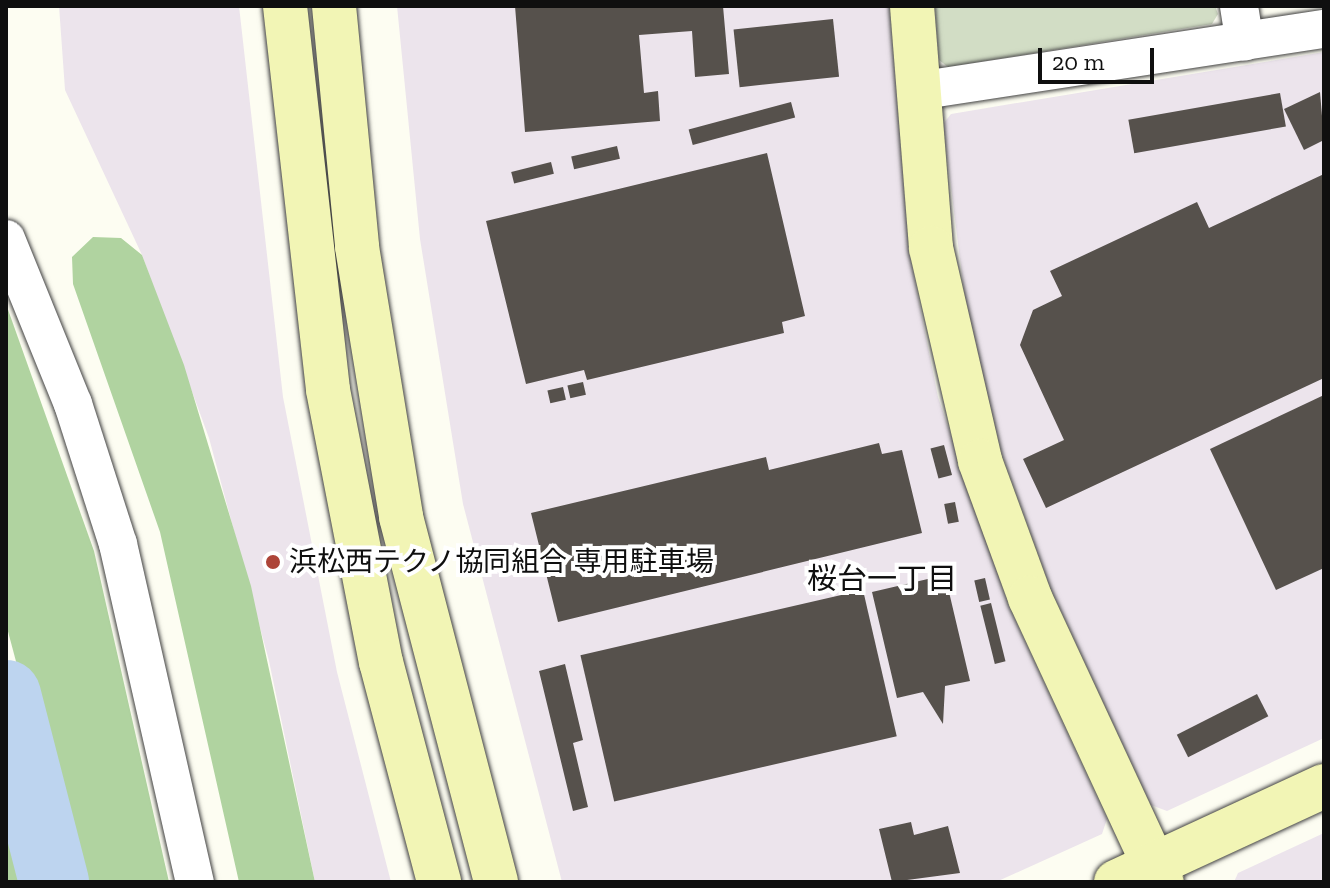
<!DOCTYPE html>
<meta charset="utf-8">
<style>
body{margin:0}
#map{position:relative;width:1330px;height:888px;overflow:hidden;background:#fdfdf2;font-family:"Zilla Slab","Noto Sans JP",serif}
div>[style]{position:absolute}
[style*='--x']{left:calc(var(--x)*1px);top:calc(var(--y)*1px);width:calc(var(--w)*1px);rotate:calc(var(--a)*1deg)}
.industrial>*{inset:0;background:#ece4ec}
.forest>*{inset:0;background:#b0d3a0}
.cemetery>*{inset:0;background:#d2ddc5}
.river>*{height:70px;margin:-35px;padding:0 35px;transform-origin:35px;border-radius:35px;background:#bdd4ef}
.building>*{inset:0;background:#56514c;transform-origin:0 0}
.roads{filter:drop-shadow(0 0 2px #424242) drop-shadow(0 0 2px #424242)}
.street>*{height:38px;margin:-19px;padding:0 19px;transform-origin:19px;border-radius:19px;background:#fff}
.secondary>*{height:44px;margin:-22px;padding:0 22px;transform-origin:22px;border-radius:22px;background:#f2f5b5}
.dots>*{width:22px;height:22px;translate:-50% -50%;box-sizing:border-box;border:4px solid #fff;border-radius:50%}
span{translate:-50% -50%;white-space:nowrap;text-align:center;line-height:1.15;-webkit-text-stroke:8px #fff;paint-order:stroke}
.poi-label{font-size:28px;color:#0f0f0f}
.left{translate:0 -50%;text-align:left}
.neighbourhood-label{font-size:30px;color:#0f0f0f}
.frame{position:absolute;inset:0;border:8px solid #0f0f0f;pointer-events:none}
.scale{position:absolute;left:1038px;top:48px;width:116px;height:36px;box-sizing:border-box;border:4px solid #0f0f0f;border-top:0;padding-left:10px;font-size:24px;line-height:28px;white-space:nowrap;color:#0f0f0f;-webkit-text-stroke:6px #fff;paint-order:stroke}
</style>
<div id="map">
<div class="industrial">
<i style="clip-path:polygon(59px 6px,239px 6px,283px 397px,337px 672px,391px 882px,315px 882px,269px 661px,209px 438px,142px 255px,65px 90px)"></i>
<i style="clip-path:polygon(397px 6px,889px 6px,909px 252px,938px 397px,1009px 607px,1107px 819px,1102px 834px,996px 882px,562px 882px,463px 504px,420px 239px)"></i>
<i style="clip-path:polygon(1324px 52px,1324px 738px,1167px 811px,1151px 805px,1051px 589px,1002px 454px,967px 315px,943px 124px,951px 114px)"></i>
<i style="clip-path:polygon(1324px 833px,1324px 882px,1234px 882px,1238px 873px)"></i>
</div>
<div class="forest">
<i style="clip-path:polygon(93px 237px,121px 238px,142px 255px,184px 365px,251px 586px,315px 882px,239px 882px,160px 532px,73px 284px,72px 257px)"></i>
<i style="clip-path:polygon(6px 304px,94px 551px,169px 882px,75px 882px,6px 624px)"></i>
<i style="clip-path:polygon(6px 769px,25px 840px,34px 882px,6px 882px)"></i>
</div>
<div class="cemetery">
<i style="clip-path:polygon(935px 6px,1215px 6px,1218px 14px,1212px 24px,948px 67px,939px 60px)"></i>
</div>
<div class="river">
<i style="--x:6;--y:695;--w:193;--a:75.6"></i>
</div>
<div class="building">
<i style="clip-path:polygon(515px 6px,723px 6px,729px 74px,695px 77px,692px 31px,639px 35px,644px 93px,658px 91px,660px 121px,525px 132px)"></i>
<i style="left:833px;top:19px;width:58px;height:100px;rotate:84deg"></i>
<i style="clip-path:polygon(1320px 92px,1324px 140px,1304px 150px,1284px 109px)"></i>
<i style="left:1280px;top:93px;width:34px;height:154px;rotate:80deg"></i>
<i style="left:791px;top:102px;width:16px;height:106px;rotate:75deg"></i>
<i style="left:617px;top:146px;width:13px;height:47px;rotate:77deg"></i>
<i style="clip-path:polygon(767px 153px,805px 316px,782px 322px,784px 333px,587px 380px,584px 370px,526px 384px,486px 221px)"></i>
<i style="left:551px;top:162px;width:12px;height:41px;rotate:76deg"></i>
<i style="clip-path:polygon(1324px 174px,1324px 378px,1046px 508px,1023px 459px,1064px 440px,1020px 345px,1033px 310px,1062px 296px,1050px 271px,1197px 202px,1209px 228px)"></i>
<i style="left:583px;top:382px;width:13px;height:16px;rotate:77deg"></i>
<i style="left:563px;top:387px;width:13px;height:16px;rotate:77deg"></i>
<i style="clip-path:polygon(1324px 395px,1324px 568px,1276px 590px,1210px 449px)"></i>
<i style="clip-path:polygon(879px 443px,882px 454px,902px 450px,922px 533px,558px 622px,531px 513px,766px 457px,769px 470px)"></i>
<i style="left:944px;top:445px;width:31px;height:14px;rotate:75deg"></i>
<i style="left:955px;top:502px;width:20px;height:11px;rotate:79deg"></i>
<i style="clip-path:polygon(945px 575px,970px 681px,945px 686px,943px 724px,923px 692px,897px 698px,872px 592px)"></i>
<i style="left:985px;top:578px;width:22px;height:11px;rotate:77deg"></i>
<i style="left:863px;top:590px;width:150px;height:290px;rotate:77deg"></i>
<i style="left:991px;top:603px;width:60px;height:11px;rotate:76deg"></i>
<i style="clip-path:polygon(565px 664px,583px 740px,573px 743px,588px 807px,573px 811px,539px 671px)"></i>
<i style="left:1257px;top:694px;width:25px;height:90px;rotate:63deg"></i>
<i style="clip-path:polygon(911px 822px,914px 835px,948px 826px,960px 873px,892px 882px,879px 829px)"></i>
</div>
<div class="roads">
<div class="street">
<i style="--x:1239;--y:6;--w:36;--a:81"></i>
<i style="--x:917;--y:91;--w:412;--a:-8.7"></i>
<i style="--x:6;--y:239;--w:178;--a:67.9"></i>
<i style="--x:73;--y:404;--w:147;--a:72.2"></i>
<i style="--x:118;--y:544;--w:347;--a:77.2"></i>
</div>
<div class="secondary">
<i style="--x:285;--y:6;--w:386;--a:83.6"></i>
<i style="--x:328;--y:390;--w:277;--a:79"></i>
<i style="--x:381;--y:662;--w:228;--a:75.2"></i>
<i style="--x:334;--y:6;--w:242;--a:84.5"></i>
<i style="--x:357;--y:247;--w:274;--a:80.7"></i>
<i style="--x:401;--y:517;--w:377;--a:75.4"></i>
<i style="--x:912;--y:6;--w:243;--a:85.5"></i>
<i style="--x:931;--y:248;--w:219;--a:77"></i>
<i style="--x:980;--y:461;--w:146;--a:69.9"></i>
<i style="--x:1030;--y:598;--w:313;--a:65.1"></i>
<i style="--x:1116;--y:882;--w:229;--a:-24.8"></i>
</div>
</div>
<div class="dots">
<i style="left:273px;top:562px;background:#ad4438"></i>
</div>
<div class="poi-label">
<span class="left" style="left:289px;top:562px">浜松西テクノ協同組合 専用駐車場</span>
</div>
<div class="neighbourhood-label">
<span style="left:882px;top:579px">桜台一丁目</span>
</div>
<div class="frame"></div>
<div class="scale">20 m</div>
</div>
